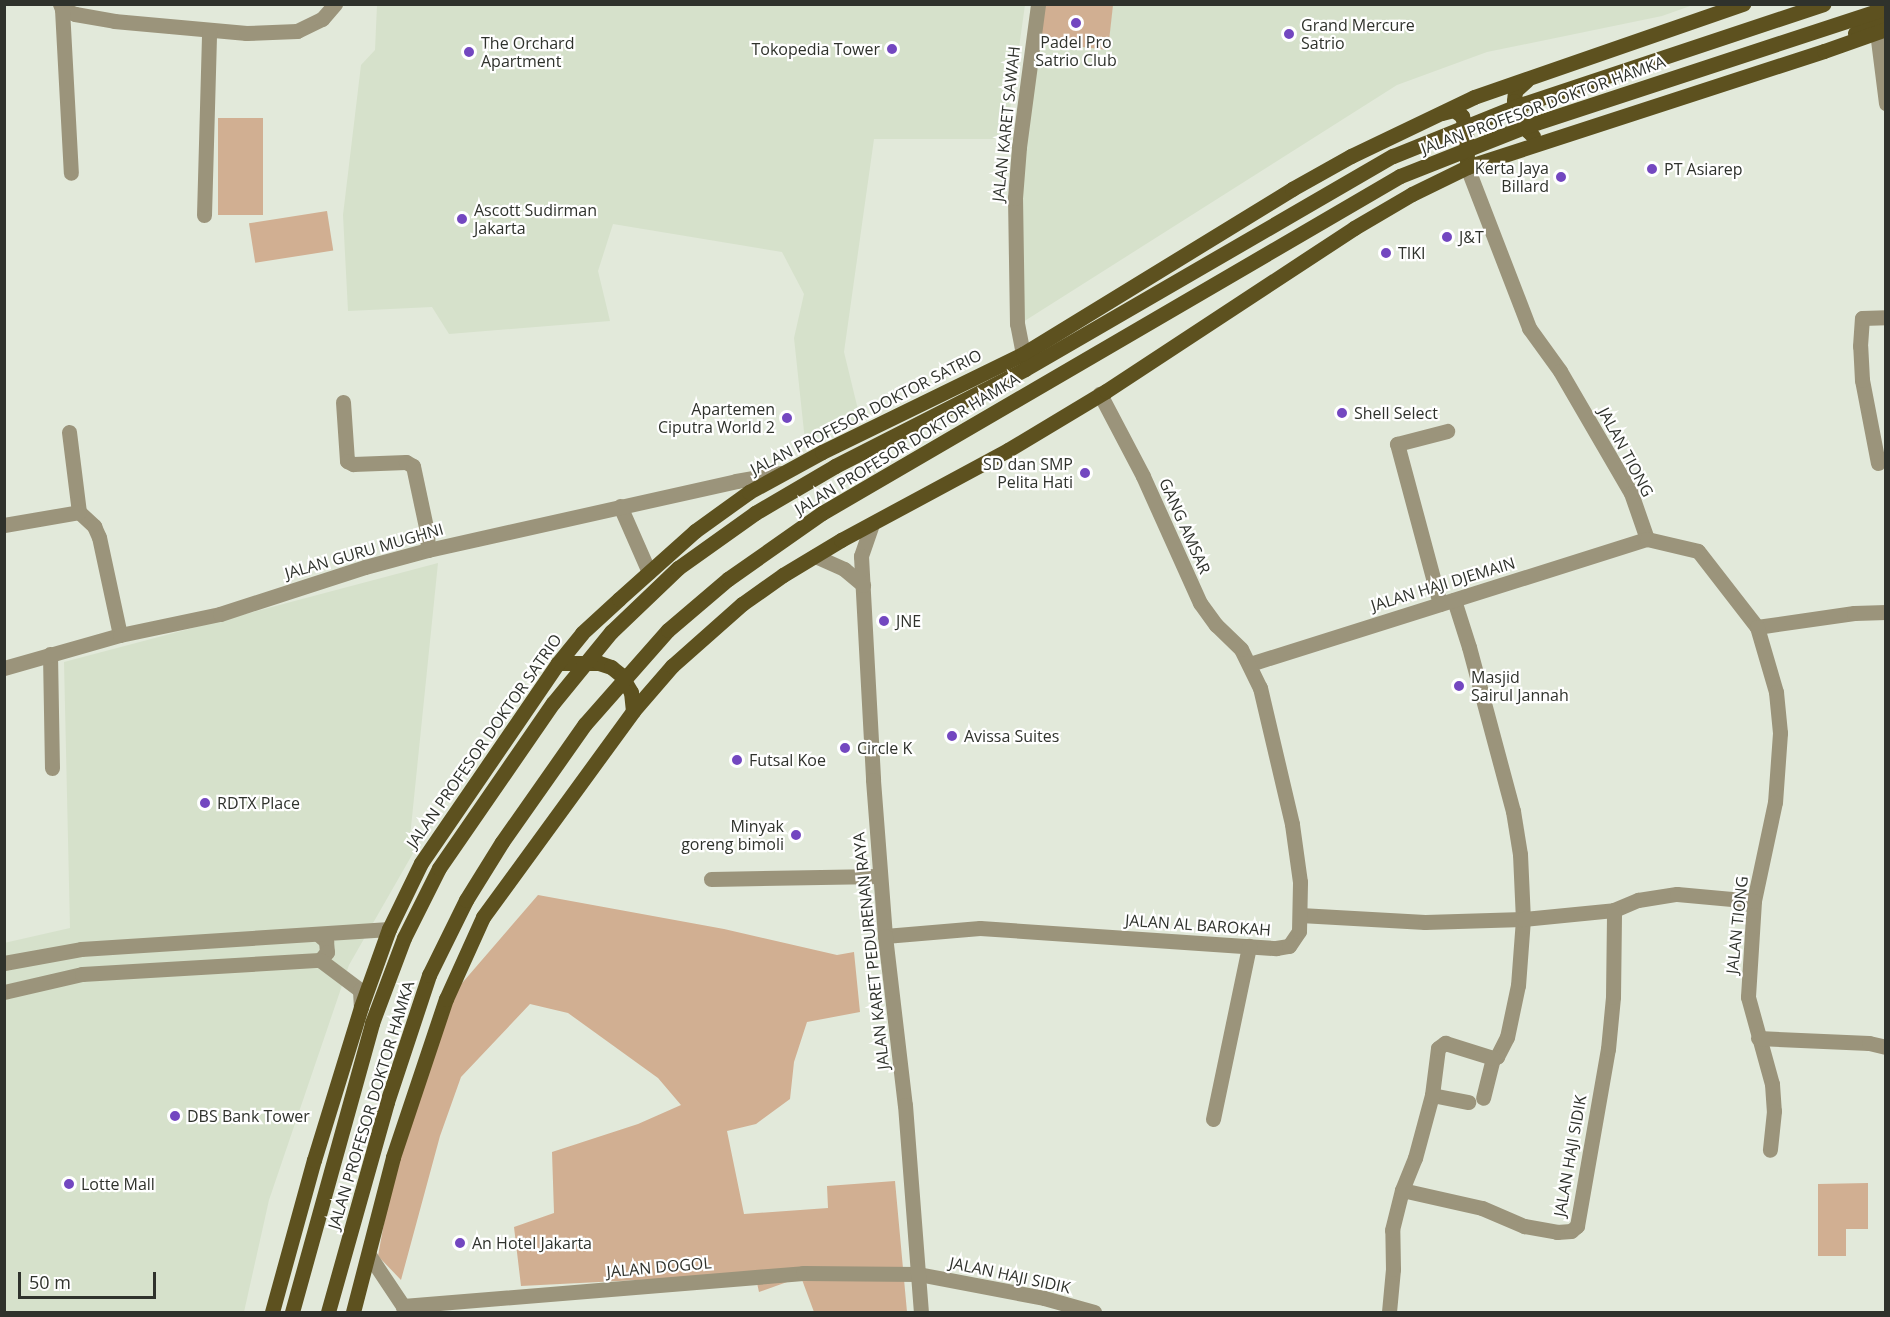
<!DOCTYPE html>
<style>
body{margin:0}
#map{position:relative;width:1890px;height:1317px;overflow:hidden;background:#e2e9da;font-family:"Open Sans",sans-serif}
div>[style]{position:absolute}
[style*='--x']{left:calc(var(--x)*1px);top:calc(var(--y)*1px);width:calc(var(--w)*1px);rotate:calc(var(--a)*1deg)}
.built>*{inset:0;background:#d6e1cb}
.green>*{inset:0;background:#d1af92;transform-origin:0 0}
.minor>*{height:15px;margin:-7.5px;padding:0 7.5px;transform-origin:7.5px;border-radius:7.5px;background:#9b947b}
.tertiary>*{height:15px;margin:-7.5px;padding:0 7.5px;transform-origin:7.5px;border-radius:7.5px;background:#9b947b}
.primary>*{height:15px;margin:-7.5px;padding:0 7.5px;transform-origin:7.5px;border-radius:7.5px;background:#5d511f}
.primary-bridge>*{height:15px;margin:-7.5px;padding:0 7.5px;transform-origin:7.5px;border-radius:7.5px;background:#5d511f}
.dots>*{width:16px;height:16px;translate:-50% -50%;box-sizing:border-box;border:3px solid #fff;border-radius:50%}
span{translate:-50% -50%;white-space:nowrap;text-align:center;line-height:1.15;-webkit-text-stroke:4.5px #fff;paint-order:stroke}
.poi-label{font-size:16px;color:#2f322c}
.left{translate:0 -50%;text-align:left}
.right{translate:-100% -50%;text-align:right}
.street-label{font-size:16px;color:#2f322c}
.frame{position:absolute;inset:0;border:6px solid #2f322c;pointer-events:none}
.scale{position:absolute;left:18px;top:1272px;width:138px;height:27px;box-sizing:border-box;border:3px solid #2f322c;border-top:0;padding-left:8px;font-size:18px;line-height:21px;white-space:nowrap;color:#2f322c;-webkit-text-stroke:4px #fff;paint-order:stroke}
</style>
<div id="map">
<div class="built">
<i style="clip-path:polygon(377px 5px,377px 4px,1025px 5px,1006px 139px,874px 139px,844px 352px,861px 422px,805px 441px,794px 338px,804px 294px,782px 252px,613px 224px,598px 271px,610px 321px,449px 334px,432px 307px,348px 311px,343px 215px,361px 65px,375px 50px)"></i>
<i style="clip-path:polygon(1044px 5px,1693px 5px,1662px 16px,1487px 52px,1397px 85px,1023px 322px,1022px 202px,1026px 145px)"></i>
<i style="clip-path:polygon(438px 563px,410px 837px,420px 841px,349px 965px,269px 1200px,244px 1312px,5px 1312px,4px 943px,70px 928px,64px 662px)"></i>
</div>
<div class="green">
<i style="clip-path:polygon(1044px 5px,1113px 5px,1108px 50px,1038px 42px)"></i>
<i style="left:218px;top:118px;width:45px;height:97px"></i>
<i style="left:327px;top:211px;width:40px;height:79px;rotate:81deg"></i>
<i style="clip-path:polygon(538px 895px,724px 929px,837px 955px,854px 952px,860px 1012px,807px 1022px,794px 1062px,790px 1099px,756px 1124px,727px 1131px,744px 1214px,828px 1208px,827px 1186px,895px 1181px,907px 1312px,814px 1312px,801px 1277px,759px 1292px,755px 1274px,521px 1286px,514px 1227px,554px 1213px,552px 1152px,638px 1124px,681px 1105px,658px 1078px,568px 1013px,530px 1004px,461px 1077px,440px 1136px,401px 1280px,378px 1256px,394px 1168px,444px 1004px)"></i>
<i style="clip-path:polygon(1868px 1183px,1868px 1229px,1846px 1229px,1846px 1256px,1818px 1256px,1818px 1184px)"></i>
</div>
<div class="minor">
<i style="--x:60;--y:4;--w:5;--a:68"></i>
<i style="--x:62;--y:9;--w:14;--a:21"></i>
<i style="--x:75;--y:14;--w:40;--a:10"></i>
<i style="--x:114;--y:21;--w:133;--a:5.2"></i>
<i style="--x:246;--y:33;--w:51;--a:-2.2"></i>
<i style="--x:297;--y:31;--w:28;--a:-26"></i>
<i style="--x:322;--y:19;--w:20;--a:-49"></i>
<i style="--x:62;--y:9;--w:164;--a:86.9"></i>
<i style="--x:1877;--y:32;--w:72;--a:82.8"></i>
<i style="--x:1467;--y:167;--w:173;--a:68.9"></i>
<i style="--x:1529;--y:328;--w:53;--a:54.2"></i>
<i style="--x:1560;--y:371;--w:141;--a:59.8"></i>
<i style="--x:1631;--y:493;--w:49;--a:70.8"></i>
<i style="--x:204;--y:215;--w:184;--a:-88.4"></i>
<i style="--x:1023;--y:354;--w:31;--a:-101"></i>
<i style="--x:1017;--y:324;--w:126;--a:-90.9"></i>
<i style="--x:1015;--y:198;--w:51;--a:-85.5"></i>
<i style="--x:1019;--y:147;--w:144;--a:-82.4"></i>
<i style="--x:343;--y:402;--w:59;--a:86.1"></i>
<i style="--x:347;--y:461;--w:7;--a:27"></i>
<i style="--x:353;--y:464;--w:53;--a:-2.2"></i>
<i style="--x:406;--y:462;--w:8;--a:30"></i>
<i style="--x:413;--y:466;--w:67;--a:78"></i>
<i style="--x:427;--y:532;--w:18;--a:87"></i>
<i style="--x:69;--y:432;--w:81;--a:82.9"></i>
<i style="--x:79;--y:512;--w:21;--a:43"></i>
<i style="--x:94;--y:526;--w:12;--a:66"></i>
<i style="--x:99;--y:537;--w:100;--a:77.9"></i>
<i style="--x:1878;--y:463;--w:85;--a:-100.9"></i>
<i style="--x:1862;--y:380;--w:34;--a:-93"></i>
<i style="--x:1860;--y:346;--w:28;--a:-86"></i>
<i style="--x:1862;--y:318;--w:24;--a:-2"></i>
<i style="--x:620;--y:506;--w:72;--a:66.3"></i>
<i style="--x:4;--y:525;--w:76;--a:-9.8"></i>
<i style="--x:1454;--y:600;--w:49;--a:72.3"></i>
<i style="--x:1469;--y:647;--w:170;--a:75"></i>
<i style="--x:1513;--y:811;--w:44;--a:80.8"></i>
<i style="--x:1520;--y:854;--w:65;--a:87.4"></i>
<i style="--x:1523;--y:919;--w:66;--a:94.3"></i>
<i style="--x:1518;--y:985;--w:53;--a:101.9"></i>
<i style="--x:1507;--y:1037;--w:22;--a:117"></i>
<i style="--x:1497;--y:1057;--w:4;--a:166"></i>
<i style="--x:1493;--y:1058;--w:41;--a:104"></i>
<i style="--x:1440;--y:604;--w:166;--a:-105"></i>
<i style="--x:1397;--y:444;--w:52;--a:-14.6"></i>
<i style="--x:1757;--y:627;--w:98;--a:-8.2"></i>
<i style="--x:1854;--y:613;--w:32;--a:-2"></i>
<i style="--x:50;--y:654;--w:114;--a:89"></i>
<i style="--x:1250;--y:664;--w:416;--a:-17.5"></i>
<i style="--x:1647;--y:539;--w:52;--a:13.2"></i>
<i style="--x:1698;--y:551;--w:96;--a:52.2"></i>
<i style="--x:1757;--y:627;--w:68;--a:73.7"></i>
<i style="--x:1776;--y:692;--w:41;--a:84.4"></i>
<i style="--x:1780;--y:733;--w:69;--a:94.1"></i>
<i style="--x:1775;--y:802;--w:101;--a:102"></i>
<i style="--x:1754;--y:901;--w:96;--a:93.6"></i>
<i style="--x:1748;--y:997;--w:90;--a:74.6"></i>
<i style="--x:1772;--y:1084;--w:27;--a:86"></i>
<i style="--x:1774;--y:1111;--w:39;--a:96"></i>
<i style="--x:4;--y:668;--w:121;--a:-15.9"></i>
<i style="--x:120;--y:635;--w:102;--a:-11.9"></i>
<i style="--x:220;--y:614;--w:152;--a:-18"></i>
<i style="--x:365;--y:567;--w:65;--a:-15.1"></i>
<i style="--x:428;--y:550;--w:316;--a:-12.6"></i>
<i style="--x:736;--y:481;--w:46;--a:-10.1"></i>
<i style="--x:711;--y:879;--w:169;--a:-1"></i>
<i style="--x:1300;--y:915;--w:125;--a:3.2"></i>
<i style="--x:1425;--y:922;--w:98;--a:-1.8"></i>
<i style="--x:1523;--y:919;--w:91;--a:-5.6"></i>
<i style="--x:1614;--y:910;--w:26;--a:-23"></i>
<i style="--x:1638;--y:900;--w:39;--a:-9"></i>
<i style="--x:1677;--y:894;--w:77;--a:5.2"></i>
<i style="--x:318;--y:934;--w:11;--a:41"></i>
<i style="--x:326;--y:941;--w:11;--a:85"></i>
<i style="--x:327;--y:952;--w:11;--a:131"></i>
<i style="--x:885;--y:936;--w:95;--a:-4.8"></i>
<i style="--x:980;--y:928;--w:297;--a:3.9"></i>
<i style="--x:1276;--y:948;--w:13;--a:-9"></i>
<i style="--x:1289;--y:946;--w:18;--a:-56"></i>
<i style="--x:1299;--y:931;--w:49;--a:-88.8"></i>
<i style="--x:1300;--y:882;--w:59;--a:-97.9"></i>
<i style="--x:1292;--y:824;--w:140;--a:-103.2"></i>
<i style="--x:1260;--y:688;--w:43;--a:-116"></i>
<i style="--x:1241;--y:649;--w:35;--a:-136"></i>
<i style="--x:1216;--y:625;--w:27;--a:-126"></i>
<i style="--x:1200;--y:603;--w:139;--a:-114.2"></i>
<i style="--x:1143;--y:476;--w:93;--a:-117.7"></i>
<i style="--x:4;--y:963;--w:78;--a:-10.3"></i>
<i style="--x:81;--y:949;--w:309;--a:-3.7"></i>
<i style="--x:4;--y:992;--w:80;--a:-13"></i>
<i style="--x:82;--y:974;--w:238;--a:-3.4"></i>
<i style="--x:320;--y:960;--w:50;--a:36.9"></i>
<i style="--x:360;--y:990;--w:17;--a:87"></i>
<i style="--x:1758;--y:1038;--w:111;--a:2.6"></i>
<i style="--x:1869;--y:1043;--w:17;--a:13"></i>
<i style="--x:1432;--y:1095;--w:37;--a:11"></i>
<i style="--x:1213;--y:1119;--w:177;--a:-78.2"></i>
<i style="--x:1402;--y:1190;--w:82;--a:12.7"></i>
<i style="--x:1482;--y:1208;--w:46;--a:23.2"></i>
<i style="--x:1524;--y:1226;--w:34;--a:10"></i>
<i style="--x:1557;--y:1232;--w:14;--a:-4"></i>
<i style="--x:1571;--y:1231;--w:8;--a:-40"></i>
<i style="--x:1577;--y:1226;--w:180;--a:-80.1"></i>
<i style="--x:1608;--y:1049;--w:52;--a:-84.5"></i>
<i style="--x:1613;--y:997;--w:87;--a:-89.3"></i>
<i style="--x:369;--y:1255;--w:61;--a:56.3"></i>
<i style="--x:403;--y:1306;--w:6;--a:81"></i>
<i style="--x:403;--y:1306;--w:401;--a:-4.7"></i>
<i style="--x:803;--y:1273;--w:115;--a:0.5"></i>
<i style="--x:918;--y:1274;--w:128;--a:10.8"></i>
<i style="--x:1044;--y:1298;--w:52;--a:15.6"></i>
<i style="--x:1389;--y:1312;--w:43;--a:-84.7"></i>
<i style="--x:1393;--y:1269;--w:39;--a:-91"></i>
<i style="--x:1392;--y:1230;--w:41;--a:-76"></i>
<i style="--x:1402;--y:1190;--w:35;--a:-68"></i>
<i style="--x:1415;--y:1158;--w:65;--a:-74.9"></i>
<i style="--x:1432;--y:1095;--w:47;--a:-82.7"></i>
<i style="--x:1438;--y:1048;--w:9;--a:-36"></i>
<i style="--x:1445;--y:1043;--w:50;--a:17.4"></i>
</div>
<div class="tertiary">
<i style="--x:872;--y:524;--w:34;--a:109"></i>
<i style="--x:861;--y:556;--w:224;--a:86.9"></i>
<i style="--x:873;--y:780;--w:156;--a:85.6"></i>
<i style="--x:885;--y:936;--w:170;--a:83.3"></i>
<i style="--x:905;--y:1105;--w:208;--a:85.6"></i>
<i style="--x:815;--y:556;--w:32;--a:24"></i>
<i style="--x:844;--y:569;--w:25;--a:40"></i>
</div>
<div class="primary">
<i style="--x:1855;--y:33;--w:36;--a:-32"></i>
<i style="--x:1526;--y:81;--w:15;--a:138"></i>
<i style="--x:1515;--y:91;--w:10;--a:96"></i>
<i style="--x:1514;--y:101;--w:33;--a:65"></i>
<i style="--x:1528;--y:131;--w:7;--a:45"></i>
<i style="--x:1442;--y:113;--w:12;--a:-14"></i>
<i style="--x:1454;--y:110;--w:10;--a:37"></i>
<i style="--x:1462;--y:116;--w:16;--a:75"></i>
<i style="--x:1466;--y:131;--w:32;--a:88"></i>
<i style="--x:558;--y:663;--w:41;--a:0"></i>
<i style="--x:599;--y:663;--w:13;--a:18"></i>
<i style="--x:611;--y:667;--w:13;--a:39"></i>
<i style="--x:621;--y:675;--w:20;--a:60"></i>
<i style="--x:631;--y:692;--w:19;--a:84"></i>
<i style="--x:272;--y:1312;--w:158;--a:-74.6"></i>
<i style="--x:314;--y:1160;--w:160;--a:-72.9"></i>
<i style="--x:361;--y:1007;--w:83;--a:-70.3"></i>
<i style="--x:389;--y:929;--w:73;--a:-64.1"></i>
<i style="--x:421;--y:863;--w:242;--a:-55.6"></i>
<i style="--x:558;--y:663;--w:38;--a:-51"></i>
<i style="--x:582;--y:633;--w:50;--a:-42.6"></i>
<i style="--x:619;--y:599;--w:102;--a:-41.8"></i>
<i style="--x:695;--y:531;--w:67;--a:-35.8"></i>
<i style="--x:749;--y:492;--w:83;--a:-28.7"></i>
<i style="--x:822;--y:452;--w:224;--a:-26"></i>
<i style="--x:1023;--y:354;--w:316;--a:-31.5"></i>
<i style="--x:1292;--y:189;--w:68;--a:-29.2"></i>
<i style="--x:1351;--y:156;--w:136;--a:-25.6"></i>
<i style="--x:1474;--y:97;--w:285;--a:-19.1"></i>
<i style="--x:353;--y:1312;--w:160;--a:-75.5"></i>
<i style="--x:393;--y:1157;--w:167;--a:-71.5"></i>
<i style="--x:446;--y:999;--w:90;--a:-65.7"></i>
<i style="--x:483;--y:917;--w:255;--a:-53.9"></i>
<i style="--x:633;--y:711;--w:60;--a:-49.1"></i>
<i style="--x:672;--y:666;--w:94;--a:-41.5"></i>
<i style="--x:742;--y:604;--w:50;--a:-35.3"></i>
<i style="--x:783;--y:575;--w:68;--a:-31.1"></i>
<i style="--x:841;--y:540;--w:190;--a:-28.3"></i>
<i style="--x:1008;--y:450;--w:114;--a:-31"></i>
<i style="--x:1106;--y:391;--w:297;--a:-33.3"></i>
<i style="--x:1354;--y:228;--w:67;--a:-30.4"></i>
<i style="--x:1412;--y:194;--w:61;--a:-26.1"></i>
<i style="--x:1467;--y:167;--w:375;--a:-18"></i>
<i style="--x:1824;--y:51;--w:66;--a:-19.5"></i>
</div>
<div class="primary-bridge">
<i style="--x:292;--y:1312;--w:300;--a:-74.5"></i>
<i style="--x:372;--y:1023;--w:91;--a:-69.4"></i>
<i style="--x:404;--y:938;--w:78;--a:-63.4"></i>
<i style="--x:439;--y:868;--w:201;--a:-55.4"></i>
<i style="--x:553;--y:703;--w:92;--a:-50.8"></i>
<i style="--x:611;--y:632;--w:93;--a:-43.7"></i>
<i style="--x:678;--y:568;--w:95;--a:-35.5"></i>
<i style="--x:755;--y:513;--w:93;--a:-30.4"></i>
<i style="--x:835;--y:466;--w:213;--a:-27"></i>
<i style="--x:1025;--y:369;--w:425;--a:-30.1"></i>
<i style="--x:1393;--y:156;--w:131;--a:-22"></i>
<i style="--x:1514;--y:107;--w:326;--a:-18.4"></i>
<i style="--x:328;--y:1312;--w:218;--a:-74.3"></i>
<i style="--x:387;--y:1102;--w:134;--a:-71.7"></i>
<i style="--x:429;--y:975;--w:84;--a:-63.7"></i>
<i style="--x:466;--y:900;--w:68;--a:-58.2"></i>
<i style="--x:502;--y:842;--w:144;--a:-54.9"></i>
<i style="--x:585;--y:724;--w:125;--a:-48.6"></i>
<i style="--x:668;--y:630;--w:79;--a:-40.4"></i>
<i style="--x:728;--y:579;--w:115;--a:-35.1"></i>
<i style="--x:822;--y:513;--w:669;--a:-30.24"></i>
<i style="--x:1400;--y:176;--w:133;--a:-21.6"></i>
<i style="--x:1524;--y:127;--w:381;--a:-18.2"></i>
</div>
<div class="dots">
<i style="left:1076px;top:23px;background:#7347c0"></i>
<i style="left:1289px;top:34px;background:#7347c0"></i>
<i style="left:892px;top:49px;background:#7347c0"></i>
<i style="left:469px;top:52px;background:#7347c0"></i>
<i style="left:1652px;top:169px;background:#7347c0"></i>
<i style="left:1561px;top:177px;background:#7347c0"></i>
<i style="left:462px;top:219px;background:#7347c0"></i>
<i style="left:1447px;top:237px;background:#7347c0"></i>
<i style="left:1386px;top:253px;background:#7347c0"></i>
<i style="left:1342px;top:413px;background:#7347c0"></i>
<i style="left:787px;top:418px;background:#7347c0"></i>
<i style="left:1085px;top:473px;background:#7347c0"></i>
<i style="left:884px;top:621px;background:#7347c0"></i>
<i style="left:1459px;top:686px;background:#7347c0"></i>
<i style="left:952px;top:736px;background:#7347c0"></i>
<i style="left:845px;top:748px;background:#7347c0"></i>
<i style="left:737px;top:760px;background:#7347c0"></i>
<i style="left:205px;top:803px;background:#7347c0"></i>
<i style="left:796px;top:835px;background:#7347c0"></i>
<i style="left:175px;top:1116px;background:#7347c0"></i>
<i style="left:69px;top:1184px;background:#7347c0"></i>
<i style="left:460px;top:1243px;background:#7347c0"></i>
</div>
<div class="poi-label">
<span class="left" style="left:1301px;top:34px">Grand Mercure<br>Satrio</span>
<span style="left:1076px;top:51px">Padel Pro<br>Satrio Club</span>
<span class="left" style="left:481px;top:52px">The Orchard<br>Apartment</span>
<span class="right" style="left:880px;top:49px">Tokopedia Tower</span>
<span class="right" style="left:1549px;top:177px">Kerta Jaya<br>Billard</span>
<span class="left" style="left:1664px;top:169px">PT Asiarep</span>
<span class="left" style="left:474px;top:219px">Ascott Sudirman<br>Jakarta</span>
<span class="left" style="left:1459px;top:237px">J&amp;T</span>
<span class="left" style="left:1398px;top:253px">TIKI</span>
<span class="right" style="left:775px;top:418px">Apartemen<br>Ciputra World 2</span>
<span class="left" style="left:1354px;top:413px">Shell Select</span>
<span class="right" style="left:1073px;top:473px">SD dan SMP<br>Pelita Hati</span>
<span class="left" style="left:896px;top:621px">JNE</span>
<span class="left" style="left:1471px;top:686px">Masjid<br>Sairul Jannah</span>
<span class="left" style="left:964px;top:736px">Avissa Suites</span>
<span class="left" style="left:857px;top:748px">Circle K</span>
<span class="left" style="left:749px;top:760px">Futsal Koe</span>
<span class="left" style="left:217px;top:803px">RDTX Place</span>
<span class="right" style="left:784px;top:835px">Minyak<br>goreng bimoli</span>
<span class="left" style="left:187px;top:1116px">DBS Bank Tower</span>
<span class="left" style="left:81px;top:1184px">Lotte Mall</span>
<span class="left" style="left:472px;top:1243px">An Hotel Jakarta</span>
</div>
<div class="street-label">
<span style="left:1543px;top:105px;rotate:-20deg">JALAN PROFESOR DOKTOR HAMKA</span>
<span style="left:1006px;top:124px;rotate:-84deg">JALAN KARET SAWAH</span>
<span style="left:866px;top:412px;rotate:-27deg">JALAN PROFESOR DOKTOR SATRIO</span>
<span style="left:907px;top:444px;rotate:-31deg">JALAN PROFESOR DOKTOR HAMKA</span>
<span style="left:1626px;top:452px;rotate:62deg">JALAN TIONG</span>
<span style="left:1185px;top:526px;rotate:66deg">GANG AMSAR</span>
<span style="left:364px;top:551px;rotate:-16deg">JALAN GURU MUGHNI</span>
<span style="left:1443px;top:584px;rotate:-17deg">JALAN HAJI DJEMAIN</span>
<span style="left:484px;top:741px;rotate:-55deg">JALAN PROFESOR DOKTOR SATRIO</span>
<span style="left:1198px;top:925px;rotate:4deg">JALAN AL BAROKAH</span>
<span style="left:1737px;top:925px;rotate:-84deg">JALAN TIONG</span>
<span style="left:871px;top:951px;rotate:-96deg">JALAN KARET PEDURENAN RAYA</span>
<span style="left:371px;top:1105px;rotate:-73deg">JALAN PROFESOR DOKTOR HAMKA</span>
<span style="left:1570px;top:1156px;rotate:-80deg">JALAN HAJI SIDIK</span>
<span style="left:659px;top:1267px;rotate:-5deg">JALAN DOGOL</span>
<span style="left:1010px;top:1275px;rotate:12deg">JALAN HAJI SIDIK</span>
</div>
<div class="frame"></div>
<div class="scale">50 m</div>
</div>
